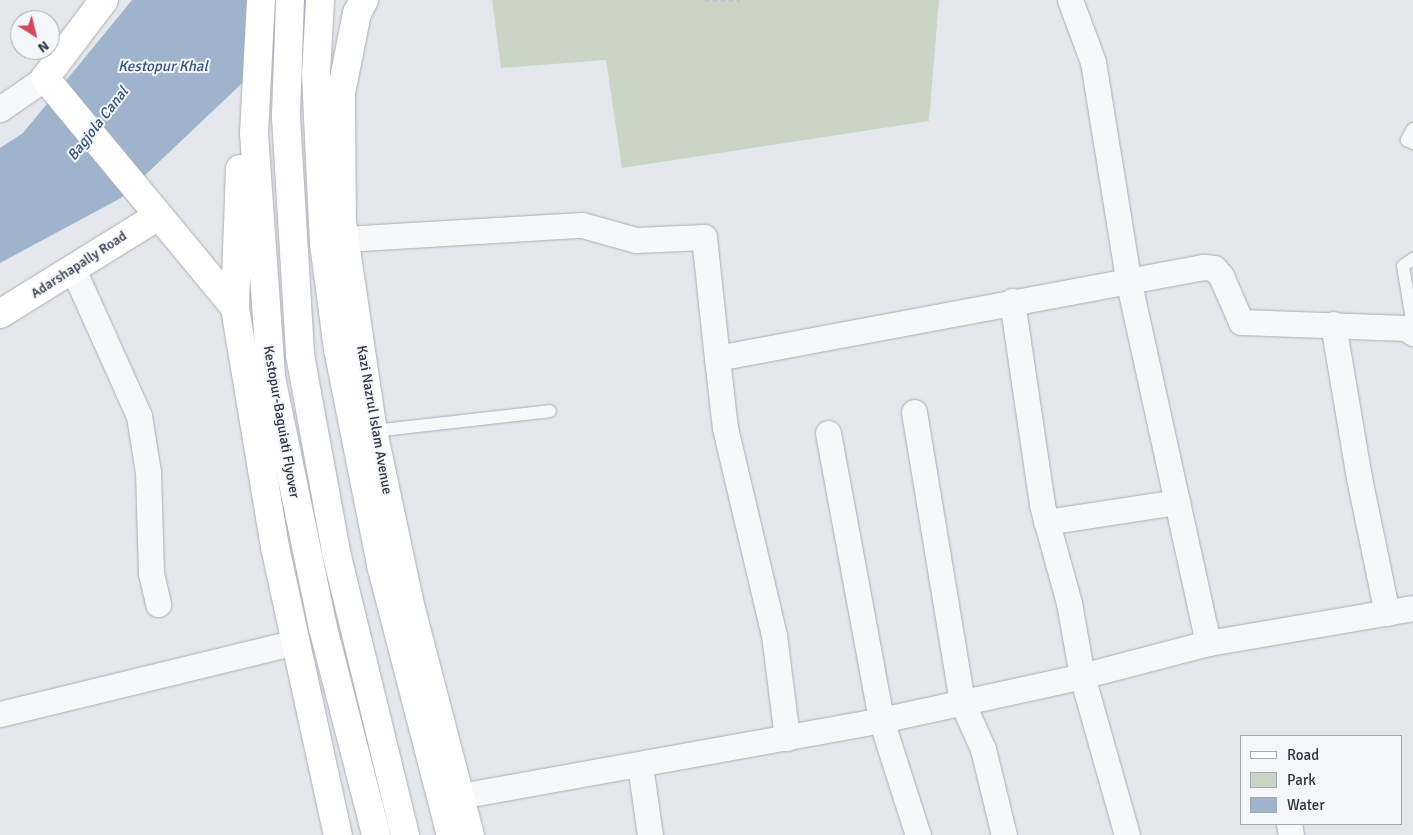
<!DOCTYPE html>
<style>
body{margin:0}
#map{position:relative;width:1413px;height:835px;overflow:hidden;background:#e4e7ec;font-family:Signika,sans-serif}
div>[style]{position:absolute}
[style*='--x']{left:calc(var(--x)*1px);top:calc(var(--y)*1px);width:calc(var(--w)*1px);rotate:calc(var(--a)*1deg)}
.green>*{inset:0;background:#c9d6c5}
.water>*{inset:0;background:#9fb4cc}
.path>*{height:3px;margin-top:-1.5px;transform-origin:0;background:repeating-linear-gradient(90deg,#c2c5cb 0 4px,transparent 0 8px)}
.roads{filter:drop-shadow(0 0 1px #a9aeb7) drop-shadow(0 0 1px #a9aeb7)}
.lane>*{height:12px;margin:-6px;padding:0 6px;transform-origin:6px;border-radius:6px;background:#f7f8fa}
.street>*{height:25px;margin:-12.5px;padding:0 12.5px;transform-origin:12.5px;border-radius:12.5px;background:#f7f8fa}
.secondary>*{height:28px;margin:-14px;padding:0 14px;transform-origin:14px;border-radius:14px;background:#fff}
.primary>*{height:28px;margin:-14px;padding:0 14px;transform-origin:14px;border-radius:14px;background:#fff}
span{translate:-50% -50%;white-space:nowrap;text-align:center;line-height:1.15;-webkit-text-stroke:4px #f4f6f9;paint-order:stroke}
.street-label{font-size:14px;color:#2b3445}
.water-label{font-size:15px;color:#34527a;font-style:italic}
.legend{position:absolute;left:1240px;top:735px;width:162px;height:90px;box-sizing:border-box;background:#f4f6f9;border:1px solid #a4a8b1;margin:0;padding:6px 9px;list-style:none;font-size:15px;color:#2b3445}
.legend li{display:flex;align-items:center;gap:10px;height:25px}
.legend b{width:25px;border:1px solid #a4a8b1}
.north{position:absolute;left:10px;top:10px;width:50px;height:50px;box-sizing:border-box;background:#f4f6f9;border:1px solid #a4a8b1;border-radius:50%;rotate:144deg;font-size:14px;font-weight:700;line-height:20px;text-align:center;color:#2b3445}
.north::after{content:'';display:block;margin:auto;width:18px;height:22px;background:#d1495b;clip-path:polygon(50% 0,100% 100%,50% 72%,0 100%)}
</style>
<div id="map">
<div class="green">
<i style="clip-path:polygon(492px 0,939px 0,929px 121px,622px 168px,606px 60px,501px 68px)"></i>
</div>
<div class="water">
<i style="clip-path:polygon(132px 0,330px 0,121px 198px,0 263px,0 148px,23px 133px)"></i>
</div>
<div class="path">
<i style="--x:705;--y:0;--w:35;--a:0"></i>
</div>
<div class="roads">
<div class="lane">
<i style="--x:1413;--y:129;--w:13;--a:119"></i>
<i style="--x:1407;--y:140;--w:7;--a:27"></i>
<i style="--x:1413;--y:259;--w:12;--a:145"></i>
<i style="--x:1403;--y:266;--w:61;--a:80.5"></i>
<i style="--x:373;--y:431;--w:178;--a:-6.4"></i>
</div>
<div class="street">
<i style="--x:1070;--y:0;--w:66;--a:69.6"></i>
<i style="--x:1093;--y:62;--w:220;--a:80.8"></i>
<i style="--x:1128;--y:279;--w:373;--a:77.6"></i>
<i style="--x:0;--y:109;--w:55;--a:-34.6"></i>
<i style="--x:344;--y:239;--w:238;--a:-3.4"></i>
<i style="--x:582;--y:225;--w:56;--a:15.5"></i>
<i style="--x:636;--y:240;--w:68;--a:-2.5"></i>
<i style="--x:704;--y:237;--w:122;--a:83.9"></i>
<i style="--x:717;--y:358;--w:494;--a:-10.6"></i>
<i style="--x:1203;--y:267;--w:11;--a:5"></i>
<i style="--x:1214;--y:268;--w:11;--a:49"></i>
<i style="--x:1221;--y:276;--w:50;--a:66.5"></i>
<i style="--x:1241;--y:322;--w:165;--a:2.1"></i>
<i style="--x:1406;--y:328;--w:9;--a:36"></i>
<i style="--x:73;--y:269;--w:161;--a:65.8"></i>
<i style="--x:139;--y:416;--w:57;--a:80.9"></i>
<i style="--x:148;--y:472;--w:101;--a:88.3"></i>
<i style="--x:151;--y:573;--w:32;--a:77"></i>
<i style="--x:1012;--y:301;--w:206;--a:81.6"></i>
<i style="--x:1042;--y:505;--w:102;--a:74.6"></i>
<i style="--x:1069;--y:603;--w:74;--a:79.9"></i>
<i style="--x:1082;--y:676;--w:165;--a:74.2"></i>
<i style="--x:1333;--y:324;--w:156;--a:80.4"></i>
<i style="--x:1359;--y:478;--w:138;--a:78.3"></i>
<i style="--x:717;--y:358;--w:70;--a:83.5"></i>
<i style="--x:725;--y:428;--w:213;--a:76.7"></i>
<i style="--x:774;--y:635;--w:104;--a:82.8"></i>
<i style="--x:914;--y:412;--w:294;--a:80.6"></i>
<i style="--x:962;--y:702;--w:51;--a:65.9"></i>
<i style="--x:983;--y:749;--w:89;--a:76.3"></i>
<i style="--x:828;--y:433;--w:292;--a:79.5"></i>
<i style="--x:881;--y:720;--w:121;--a:72.2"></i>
<i style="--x:1046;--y:522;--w:133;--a:-8.7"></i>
<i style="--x:0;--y:714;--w:304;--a:-13.7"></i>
<i style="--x:640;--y:765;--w:71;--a:81.9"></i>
<i style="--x:460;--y:796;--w:428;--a:-10.2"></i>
<i style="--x:881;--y:720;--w:206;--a:-12.3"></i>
<i style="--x:1082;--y:676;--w:130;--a:-14.7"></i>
<i style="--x:1208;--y:643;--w:208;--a:-9.7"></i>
<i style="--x:1289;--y:824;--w:11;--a:80"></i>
</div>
<div class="secondary">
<i style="--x:104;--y:0;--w:98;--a:127.1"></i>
<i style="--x:45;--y:78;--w:298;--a:50.4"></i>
<i style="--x:364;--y:0;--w:15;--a:118"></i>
<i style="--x:357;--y:13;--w:82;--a:101.3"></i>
<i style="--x:341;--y:93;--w:129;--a:89.6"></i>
<i style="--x:342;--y:222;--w:211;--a:81.6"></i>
<i style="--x:373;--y:431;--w:178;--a:78"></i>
<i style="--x:410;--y:605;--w:238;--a:75.4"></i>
<i style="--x:0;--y:314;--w:186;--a:-31.8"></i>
</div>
<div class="primary">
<i style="--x:261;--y:0;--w:133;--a:93"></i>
<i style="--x:254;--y:133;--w:245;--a:86"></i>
<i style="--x:271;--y:377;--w:256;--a:78.3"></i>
<i style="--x:323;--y:628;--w:214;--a:75.6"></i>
<i style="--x:290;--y:0;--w:117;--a:92"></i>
<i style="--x:286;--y:117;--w:238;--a:86.6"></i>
<i style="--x:300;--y:355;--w:200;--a:79.6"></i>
<i style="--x:336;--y:552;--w:291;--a:76.3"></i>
<i style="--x:320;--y:0;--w:75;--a:93.1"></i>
<i style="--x:316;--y:75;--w:169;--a:87.3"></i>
<i style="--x:324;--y:244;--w:106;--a:82.4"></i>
<i style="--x:338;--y:349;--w:220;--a:78.7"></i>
<i style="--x:381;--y:565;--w:279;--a:75.5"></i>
<i style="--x:240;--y:169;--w:139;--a:92.1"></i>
<i style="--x:235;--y:308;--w:242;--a:80.5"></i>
<i style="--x:275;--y:547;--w:295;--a:77.7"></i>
</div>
</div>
<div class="street-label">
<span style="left:79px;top:265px;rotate:-33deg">Adarshapally Road</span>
<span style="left:374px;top:420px;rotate:80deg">Kazi Nazrul Islam Avenue</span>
<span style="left:281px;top:422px;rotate:80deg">Kestopur-Baguiati Flyover</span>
</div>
<div class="water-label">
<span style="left:163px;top:67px">Kestopur Khal</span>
<span style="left:98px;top:124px;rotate:-52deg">Bagjola Canal</span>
</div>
<ul class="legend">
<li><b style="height:6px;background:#fff"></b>Road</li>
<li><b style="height:14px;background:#c9d6c5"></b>Park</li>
<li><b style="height:14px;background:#9fb4cc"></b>Water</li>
</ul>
<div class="north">N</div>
</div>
